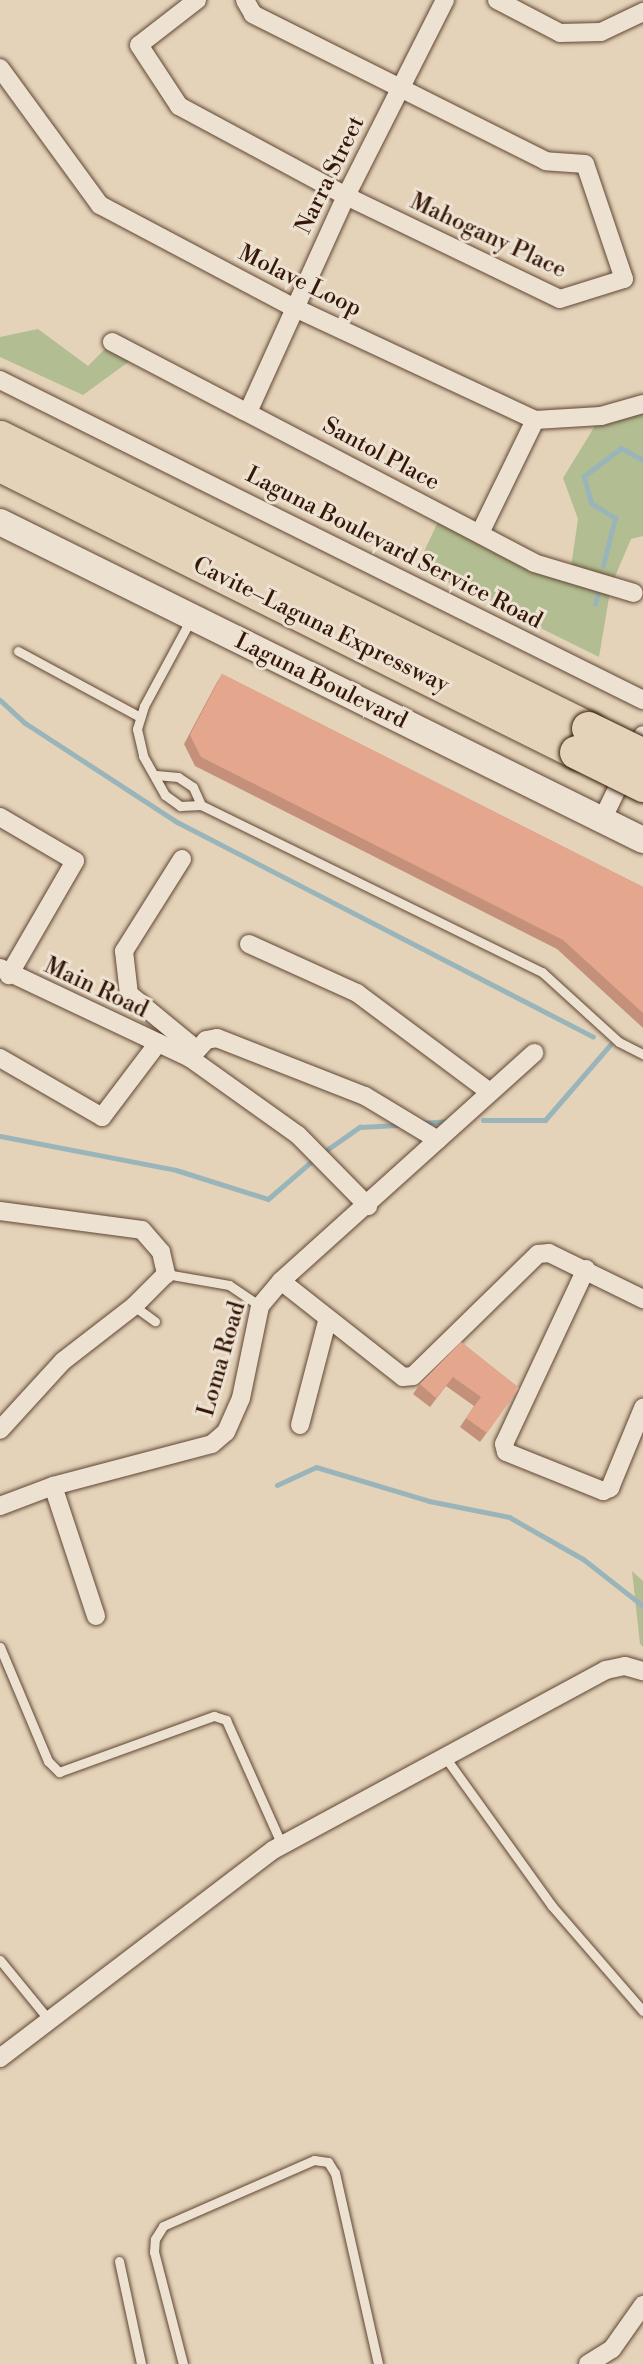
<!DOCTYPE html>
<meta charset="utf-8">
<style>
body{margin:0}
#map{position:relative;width:643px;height:2364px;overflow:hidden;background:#e4d3b9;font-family:"Libre Bodoni",serif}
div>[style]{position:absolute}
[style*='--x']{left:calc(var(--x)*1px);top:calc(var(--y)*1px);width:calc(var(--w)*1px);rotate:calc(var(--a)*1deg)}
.green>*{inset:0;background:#b2bd91}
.stream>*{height:5px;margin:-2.5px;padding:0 2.5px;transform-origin:2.5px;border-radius:2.5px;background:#9ab5ba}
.roads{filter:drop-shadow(0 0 2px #614634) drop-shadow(0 0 2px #614634)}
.lane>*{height:9px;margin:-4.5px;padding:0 4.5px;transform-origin:4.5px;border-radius:4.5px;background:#ede2d2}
.street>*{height:18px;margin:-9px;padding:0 9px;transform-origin:9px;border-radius:9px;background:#ede2d2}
.secondary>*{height:26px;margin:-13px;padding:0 13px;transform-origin:13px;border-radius:13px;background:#ede2d2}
.highway>*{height:33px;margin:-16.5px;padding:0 16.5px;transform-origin:16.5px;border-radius:16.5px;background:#e4d3b9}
.bridges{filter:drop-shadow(0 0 2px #351708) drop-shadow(0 0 2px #351708)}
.highway-bridge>*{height:33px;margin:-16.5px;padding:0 16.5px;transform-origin:16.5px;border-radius:16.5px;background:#e4d3b9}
.wall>*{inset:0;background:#c4907a}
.building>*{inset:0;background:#e4a78e}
span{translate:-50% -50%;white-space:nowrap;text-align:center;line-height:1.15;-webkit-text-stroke:6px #ede2d2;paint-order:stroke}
.street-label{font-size:23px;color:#351708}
</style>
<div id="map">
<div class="green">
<i style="clip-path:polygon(38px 329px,88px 366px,112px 342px,138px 355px,83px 395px,0 357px,0 337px)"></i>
<i style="clip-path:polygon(643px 404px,643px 536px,631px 539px,611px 586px,599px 657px,417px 567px,442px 513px,570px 574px,578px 519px,563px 478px,601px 416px)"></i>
<i style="clip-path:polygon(632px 1571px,643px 1581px,643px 1647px,640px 1644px)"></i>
</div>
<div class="stream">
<i style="--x:603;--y:565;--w:49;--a:-75.7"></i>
<i style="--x:615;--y:518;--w:28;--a:-148"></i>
<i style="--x:591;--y:503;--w:28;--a:-105"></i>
<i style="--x:584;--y:476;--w:46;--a:-37.1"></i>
<i style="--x:621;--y:448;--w:25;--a:29"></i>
<i style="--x:595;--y:604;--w:12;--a:-76"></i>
<i style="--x:0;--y:700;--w:34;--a:43"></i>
<i style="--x:25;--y:723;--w:181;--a:33.1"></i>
<i style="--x:177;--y:822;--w:468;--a:27.3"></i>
<i style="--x:483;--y:1120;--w:62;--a:0"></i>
<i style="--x:545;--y:1120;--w:99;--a:-49.1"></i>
<i style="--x:422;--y:1123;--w:27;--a:-4"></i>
<i style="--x:0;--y:1136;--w:179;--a:10.9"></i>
<i style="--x:176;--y:1170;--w:96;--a:17.5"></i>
<i style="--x:268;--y:1199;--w:60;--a:-40.9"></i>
<i style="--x:328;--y:1149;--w:39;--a:-35"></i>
<i style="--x:360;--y:1127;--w:37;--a:-3"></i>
<i style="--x:277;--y:1485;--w:43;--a:-24.8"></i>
<i style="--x:316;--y:1467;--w:118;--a:16.7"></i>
<i style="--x:429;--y:1501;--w:82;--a:11.3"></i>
<i style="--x:509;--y:1517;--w:85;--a:29.6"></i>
<i style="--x:583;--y:1559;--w:76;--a:38.1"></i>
</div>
<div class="roads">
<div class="lane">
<i style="--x:191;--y:619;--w:99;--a:118.4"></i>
<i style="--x:144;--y:706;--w:24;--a:107"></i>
<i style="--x:137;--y:729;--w:28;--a:77"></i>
<i style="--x:143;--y:756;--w:45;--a:60.6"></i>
<i style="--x:165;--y:795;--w:19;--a:36"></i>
<i style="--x:180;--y:806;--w:21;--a:-3"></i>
<i style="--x:201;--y:805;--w:380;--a:26.1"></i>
<i style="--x:542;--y:972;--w:104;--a:42.3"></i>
<i style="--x:619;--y:1042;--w:27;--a:27"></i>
<i style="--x:18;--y:651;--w:139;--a:28.4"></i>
<i style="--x:156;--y:775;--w:22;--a:5"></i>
<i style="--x:178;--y:777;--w:18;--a:34"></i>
<i style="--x:193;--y:787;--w:20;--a:66"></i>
<i style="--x:166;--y:1274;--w:64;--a:9.9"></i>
<i style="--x:229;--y:1285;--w:37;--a:34"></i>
<i style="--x:134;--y:1306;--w:26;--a:36"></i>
<i style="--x:0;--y:1647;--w:124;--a:67.2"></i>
<i style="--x:48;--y:1761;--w:16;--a:45"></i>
<i style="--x:59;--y:1772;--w:165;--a:-19.9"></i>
<i style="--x:214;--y:1716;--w:13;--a:18"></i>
<i style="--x:226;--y:1720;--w:137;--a:65.9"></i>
<i style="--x:445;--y:1757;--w:183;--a:54.3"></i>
<i style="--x:552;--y:1906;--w:139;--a:49.1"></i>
<i style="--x:0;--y:1960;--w:77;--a:50.8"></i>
<i style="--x:119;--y:2261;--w:105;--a:77.9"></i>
<i style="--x:183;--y:2364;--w:116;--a:-104.5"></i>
<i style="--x:154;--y:2252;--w:13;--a:-86"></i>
<i style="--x:155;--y:2239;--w:15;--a:-58"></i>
<i style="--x:163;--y:2226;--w:165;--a:-23.6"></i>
<i style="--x:314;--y:2160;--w:14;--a:8"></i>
<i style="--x:328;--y:2162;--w:13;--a:58"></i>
<i style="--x:335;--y:2173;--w:196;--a:77.3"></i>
</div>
<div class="street">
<i style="--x:197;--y:0;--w:73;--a:142.2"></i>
<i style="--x:139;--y:45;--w:73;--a:56.7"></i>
<i style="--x:179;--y:106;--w:190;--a:28.3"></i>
<i style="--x:346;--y:196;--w:237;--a:25.7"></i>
<i style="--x:560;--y:299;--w:67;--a:-17.4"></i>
<i style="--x:624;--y:279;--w:121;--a:-108.7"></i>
<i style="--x:585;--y:164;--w:39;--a:-176"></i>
<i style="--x:546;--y:161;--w:328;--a:-153.4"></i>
<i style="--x:253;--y:14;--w:16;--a:-120"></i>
<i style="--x:497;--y:0;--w:71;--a:27.6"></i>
<i style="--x:560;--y:33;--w:41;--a:-1.4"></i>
<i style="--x:601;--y:32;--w:47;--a:-25.5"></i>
<i style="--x:0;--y:68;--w:170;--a:53.9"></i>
<i style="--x:100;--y:205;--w:218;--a:27.9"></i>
<i style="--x:293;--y:307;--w:267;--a:25"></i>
<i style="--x:535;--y:420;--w:66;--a:-3.5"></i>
<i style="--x:601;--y:416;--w:44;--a:-15.9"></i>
<i style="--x:112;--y:342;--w:476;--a:27.6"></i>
<i style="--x:534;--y:563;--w:104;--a:16.7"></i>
<i style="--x:0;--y:380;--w:718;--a:26.46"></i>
<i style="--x:248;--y:412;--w:237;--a:-65.6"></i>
<i style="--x:346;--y:196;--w:220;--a:-63.2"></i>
<i style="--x:480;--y:533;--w:126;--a:-64"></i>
<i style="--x:0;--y:817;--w:87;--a:30.4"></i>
<i style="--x:75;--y:861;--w:132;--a:120.1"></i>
<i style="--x:602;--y:820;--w:94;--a:-64.2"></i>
<i style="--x:182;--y:859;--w:109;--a:122.2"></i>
<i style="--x:124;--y:951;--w:43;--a:83.4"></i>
<i style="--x:129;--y:994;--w:87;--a:39.4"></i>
<i style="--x:249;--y:944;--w:119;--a:24.4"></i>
<i style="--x:357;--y:993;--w:162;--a:36.7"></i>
<i style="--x:0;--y:968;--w:210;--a:25.3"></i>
<i style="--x:190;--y:1058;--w:133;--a:35.5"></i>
<i style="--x:298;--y:1135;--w:100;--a:45.4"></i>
<i style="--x:0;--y:1058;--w:118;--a:30"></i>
<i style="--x:102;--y:1117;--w:93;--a:-52.9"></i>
<i style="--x:190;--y:1058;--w:24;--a:-48"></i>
<i style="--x:206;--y:1040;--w:11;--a:-10"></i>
<i style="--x:217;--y:1038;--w:159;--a:21.4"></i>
<i style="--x:365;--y:1096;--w:85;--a:31.1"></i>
<i style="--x:0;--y:1211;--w:143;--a:7.6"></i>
<i style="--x:142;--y:1230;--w:29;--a:49"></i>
<i style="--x:161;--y:1252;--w:23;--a:77"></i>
<i style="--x:166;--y:1274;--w:45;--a:135"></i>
<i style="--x:134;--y:1306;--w:90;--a:142.2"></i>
<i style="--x:63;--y:1361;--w:93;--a:132.4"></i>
<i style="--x:586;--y:1269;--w:193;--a:115.1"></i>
<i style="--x:504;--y:1444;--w:8;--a:76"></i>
<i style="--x:506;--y:1452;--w:105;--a:21.9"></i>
<i style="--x:603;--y:1491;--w:8;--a:-23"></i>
<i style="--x:610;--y:1488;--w:87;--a:-67.6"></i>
<i style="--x:281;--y:1281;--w:155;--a:38.2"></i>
<i style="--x:403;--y:1377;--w:10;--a:-6"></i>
<i style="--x:413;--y:1376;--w:175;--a:-44.3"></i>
<i style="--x:538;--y:1254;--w:11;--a:-5"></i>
<i style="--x:549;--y:1253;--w:105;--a:26.1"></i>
<i style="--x:300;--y:1425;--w:107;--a:-75.4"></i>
<i style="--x:53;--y:1486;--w:137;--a:71.7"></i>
<i style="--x:0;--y:1506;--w:57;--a:-20.7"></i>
<i style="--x:53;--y:1486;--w:164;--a:-14.8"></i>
<i style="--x:212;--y:1444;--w:18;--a:-41"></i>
<i style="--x:226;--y:1432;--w:37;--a:-66"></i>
<i style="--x:241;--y:1398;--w:94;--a:-78.3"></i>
<i style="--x:260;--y:1306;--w:33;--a:-50"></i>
<i style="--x:281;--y:1281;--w:341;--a:-42"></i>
<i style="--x:0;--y:2058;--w:343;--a:-37.3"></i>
<i style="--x:273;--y:1850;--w:379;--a:-28.4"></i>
<i style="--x:606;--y:1670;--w:19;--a:-12"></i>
<i style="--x:625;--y:1666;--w:19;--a:16"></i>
<i style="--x:588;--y:2364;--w:28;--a:-32"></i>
<i style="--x:612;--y:2349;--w:54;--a:-54.8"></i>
</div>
<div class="secondary">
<i style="--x:0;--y:522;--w:717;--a:26.32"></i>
</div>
<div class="highway">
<i style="--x:0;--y:437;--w:656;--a:26.33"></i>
<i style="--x:0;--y:465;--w:644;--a:26.49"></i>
</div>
</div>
<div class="bridges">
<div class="highway-bridge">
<i style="--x:588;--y:728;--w:61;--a:26.1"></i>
<i style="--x:576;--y:752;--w:75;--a:26.2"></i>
</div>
</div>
<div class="wall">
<i style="clip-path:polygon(222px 674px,643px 887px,643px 1028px,557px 949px,195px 766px,184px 744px,216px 684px)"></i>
<i style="clip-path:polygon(461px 1342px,519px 1388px,480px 1442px,460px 1427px,474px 1406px,446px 1386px,430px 1407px,413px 1394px,420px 1384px)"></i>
</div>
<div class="building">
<i style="clip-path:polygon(222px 674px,643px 887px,643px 1013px,563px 940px,201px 757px,190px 735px)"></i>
<i style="clip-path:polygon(461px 1342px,519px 1388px,487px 1433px,466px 1418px,481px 1397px,453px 1377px,436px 1398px,420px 1384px)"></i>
</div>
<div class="street-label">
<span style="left:330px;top:175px;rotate:-64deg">Narra Street</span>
<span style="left:488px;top:236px;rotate:25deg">Mahogany Place</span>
<span style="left:300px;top:281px;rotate:26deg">Molave Loop</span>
<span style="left:381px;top:454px;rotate:28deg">Santol Place</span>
<span style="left:394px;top:548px;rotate:27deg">Laguna Boulevard Service Road</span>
<span style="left:321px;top:625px;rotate:26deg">Cavite–Laguna Expressway</span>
<span style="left:321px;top:681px;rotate:26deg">Laguna Boulevard</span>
<span style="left:96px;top:988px;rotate:25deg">Main Road</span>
<span style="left:222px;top:1359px;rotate:-74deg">Loma Road</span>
</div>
</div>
